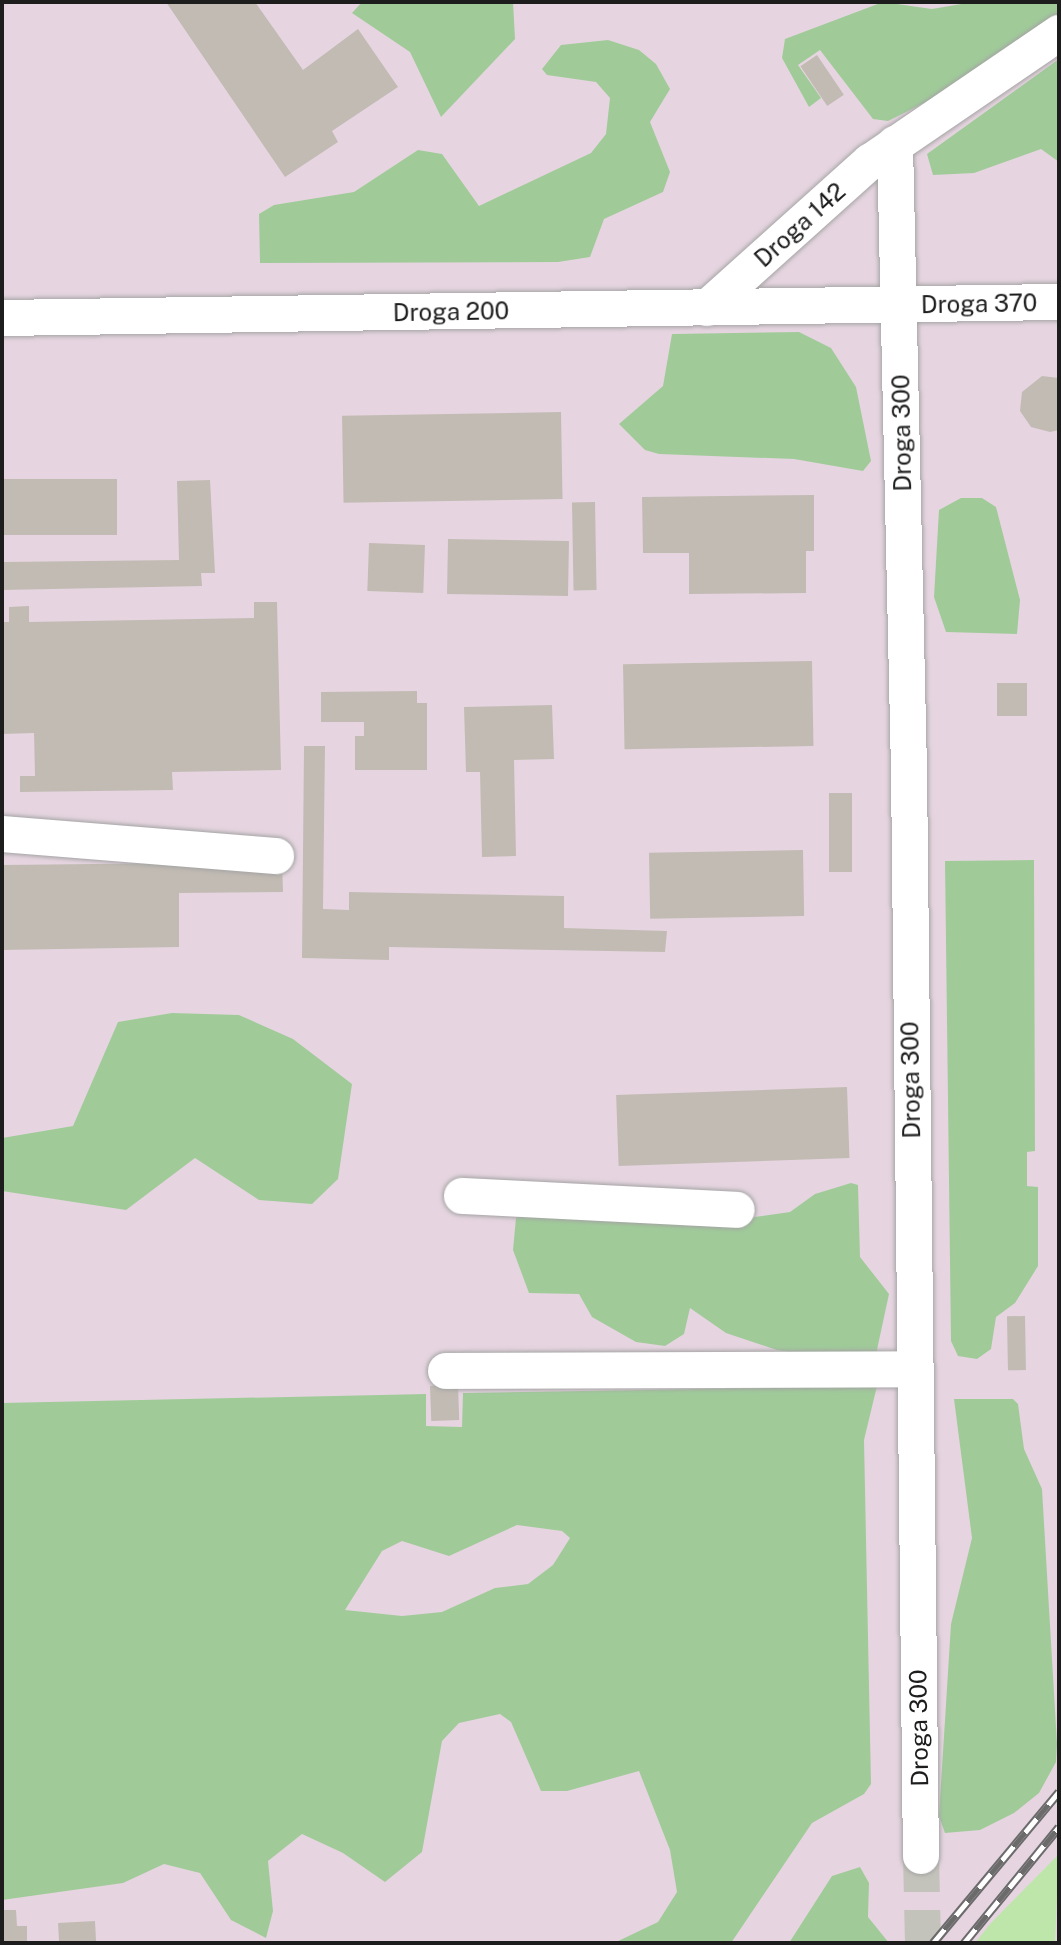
<!DOCTYPE html>
<style>
body{margin:0}
#map{position:relative;width:1061px;height:1945px;overflow:hidden;background:#eeece3;font-family:"Public Sans",sans-serif}
div>[style]{position:absolute}
.industrial>*{inset:0;background:#e6d5e0;transform-origin:0 0}
.grass>*{inset:0;background:#bee6aa}
.forest>*{inset:0;background:#a0cb99}
.building>*{inset:0;background:#c2bbb3;transform-origin:0 0}
.minor-tunnel>*{height:36px;margin-top:-18px;transform-origin:0;background:repeating-linear-gradient(90deg,#c4c3bb 0 36px,transparent 0 54px)}
.roads{filter:drop-shadow(0 0 2px #a4a4a4) drop-shadow(0 0 2px #a4a4a4)}
.minor>*{height:36px;margin:-18px;padding:0 18px;transform-origin:18px;border-radius:18px;background:#fff}
.rail>*{height:9px;margin-top:-4.5px;transform-origin:0;background:repeating-linear-gradient(90deg,#fff 0 18px,#6b6b6b 0 36px);box-sizing:border-box;border-block:2px solid #6b6b6b}
span{translate:-50% -50%;white-space:nowrap;text-align:center;line-height:1.15;-webkit-text-stroke:7px #fff;paint-order:stroke}
.street-label{font-size:24px;color:#1d1d1d}
.frame{position:absolute;inset:0;border:4px solid #1d1d1d;pointer-events:none}
</style>
<div id="map">
<div class="industrial">
<i style="left:2px;top:2px;width:1057px;height:1941px"></i>
</div>
<div class="grass">
<i style="clip-path:polygon(1059px 1854px,1055px 1943px,975px 1943px,990px 1924px)"></i>
</div>
<div class="forest">
<i style="clip-path:polygon(362px 2px,513px 2px,515px 39px,441px 117px,410px 52px,352px 13px)"></i>
<i style="clip-path:polygon(883px 2px,932px 9px,973px 2px,1059px 2px,1059px 16px,964px 83px,888px 121px,873px 119px,820px 50px,798px 65px,821px 98px,809px 107px,782px 58px,785px 39px)"></i>
<i style="clip-path:polygon(608px 40px,639px 50px,656px 64px,670px 89px,650px 122px,670px 172px,663px 192px,604px 219px,590px 257px,558px 262px,260px 263px,259px 214px,274px 205px,354px 192px,418px 150px,442px 154px,479px 206px,591px 153px,606px 134px,610px 98px,596px 82px,547px 75px,542px 69px,561px 45px)"></i>
<i style="clip-path:polygon(1059px 59px,1059px 162px,1041px 149px,974px 173px,933px 175px,927px 154px)"></i>
<i style="clip-path:polygon(799px 332px,831px 348px,856px 387px,871px 461px,863px 471px,794px 459px,659px 454px,645px 450px,619px 424px,663px 386px,672px 334px)"></i>
<i style="clip-path:polygon(961px 498px,982px 498px,996px 507px,1020px 600px,1017px 634px,946px 632px,934px 597px,939px 510px)"></i>
<i style="clip-path:polygon(1034px 860px,1035px 1151px,1027px 1152px,1027px 1186px,1038px 1187px,1038px 1266px,1015px 1303px,996px 1317px,991px 1349px,977px 1359px,958px 1356px,951px 1341px,945px 861px)"></i>
<i style="clip-path:polygon(172px 1013px,239px 1015px,293px 1039px,352px 1084px,338px 1179px,312px 1204px,259px 1200px,195px 1158px,126px 1210px,2px 1191px,2px 1138px,73px 1126px,118px 1022px)"></i>
<i style="clip-path:polygon(851px 1183px,858px 1185px,860px 1257px,889px 1294px,875px 1359px,836px 1360px,777px 1350px,726px 1333px,690px 1308px,684px 1334px,665px 1346px,636px 1342px,592px 1317px,579px 1294px,529px 1293px,513px 1250px,516px 1218px,526px 1213px,624px 1210px,690px 1226px,790px 1212px,815px 1194px)"></i>
<i style="clip-path:polygon(evenodd,877px 1386px,864px 1440px,871px 1784px,864px 1794px,812px 1823px,731px 1943px,614px 1943px,658px 1922px,677px 1892px,670px 1850px,639px 1771px,567px 1791px,541px 1791px,511px 1722px,500px 1714px,459px 1723px,442px 1741px,422px 1852px,385px 1882px,343px 1853px,302px 1834px,268px 1861px,273px 1911px,266px 1938px,231px 1920px,200px 1873px,164px 1864px,123px 1883px,2px 1900px,2px 1403px,426px 1394px,426px 1426px,462px 1427px,463px 1393px,877px 1386px,517px 1525px,562px 1531px,570px 1538px,553px 1565px,528px 1584px,495px 1588px,442px 1612px,402px 1616px,345px 1610px,382px 1551px,402px 1541px,449px 1556px,517px 1525px)"></i>
<i style="clip-path:polygon(954px 1399px,1013px 1399px,1018px 1404px,1024px 1449px,1042px 1489px,1057px 1744px,1056px 1762px,1039px 1793px,1014px 1813px,980px 1830px,945px 1833px,939px 1816px,951px 1624px,972px 1538px)"></i>
<i style="clip-path:polygon(860px 1867px,869px 1883px,868px 1917px,889px 1943px,789px 1943px,832px 1876px)"></i>
</div>
<div class="building">
<i style="clip-path:polygon(166px 2px,255px 2px,303px 70px,358px 29px,398px 87px,332px 131px,338px 142px,285px 177px)"></i>
<i style="left:817px;top:55px;width:48px;height:20px;rotate:56deg"></i>
<i style="clip-path:polygon(1042px 376px,1059px 378px,1059px 430px,1050px 432px,1031px 427px,1020px 411px,1022px 392px)"></i>
<i style="left:561px;top:412px;width:87px;height:219px;rotate:89deg"></i>
<i style="left:117px;top:479px;width:56px;height:115px;rotate:90deg"></i>
<i style="clip-path:polygon(210px 480px,215px 573px,201px 573px,202px 586px,2px 590px,2px 562px,179px 560px,177px 481px)"></i>
<i style="clip-path:polygon(814px 495px,814px 551px,806px 551px,806px 593px,689px 594px,689px 553px,643px 553px,642px 497px)"></i>
<i style="left:595px;top:502px;width:88px;height:23px;rotate:89deg"></i>
<i style="left:448px;top:539px;width:121px;height:55px;rotate:1deg"></i>
<i style="left:369px;top:543px;width:56px;height:48px;rotate:2deg"></i>
<i style="clip-path:polygon(254px 602px,277px 602px,281px 770px,172px 772px,173px 790px,20px 792px,20px 776px,35px 776px,34px 733px,2px 734px,2px 622px,9px 622px,9px 607px,29px 606px,29px 622px,254px 618px)"></i>
<i style="left:812px;top:661px;width:85px;height:189px;rotate:89deg"></i>
<i style="left:1027px;top:683px;width:33px;height:30px;rotate:90deg"></i>
<i style="clip-path:polygon(417px 691px,417px 703px,427px 703px,427px 770px,355px 770px,355px 736px,364px 736px,364px 722px,321px 722px,321px 692px)"></i>
<i style="clip-path:polygon(552px 705px,554px 759px,514px 760px,516px 856px,482px 857px,480px 772px,466px 772px,464px 707px)"></i>
<i style="clip-path:polygon(304px 746px,325px 746px,323px 909px,349px 910px,349px 892px,564px 896px,564px 928px,667px 931px,665px 952px,389px 947px,389px 960px,302px 958px)"></i>
<i style="left:829px;top:793px;width:23px;height:79px"></i>
<i style="left:803px;top:850px;width:66px;height:154px;rotate:89deg"></i>
<i style="clip-path:polygon(282px 862px,283px 892px,179px 893px,179px 947px,2px 950px,2px 865px)"></i>
<i style="left:847px;top:1087px;width:71px;height:231px;rotate:88deg"></i>
<i style="left:1025px;top:1316px;width:54px;height:18px;rotate:89deg"></i>
<i style="left:458px;top:1385px;width:35px;height:28px;rotate:88deg"></i>
<i style="clip-path:polygon(2px 1910px,16px 1910px,17px 1926px,27px 1926px,27px 1943px,2px 1943px)"></i>
<i style="left:95px;top:1921px;width:22px;height:37px;rotate:87deg"></i>
</div>
<div class="minor-tunnel">
<i style="left:921px;top:1856px;width:87px;rotate:88.7deg"></i>
</div>
<div class="roads">
<div class="minor">
<i style="left:895px;top:144px;width:626px;rotate:88.72deg"></i>
<i style="left:909px;top:770px;width:1086px;rotate:89.37deg"></i>
<i style="left:707px;top:308px;width:219px;rotate:-41.9deg"></i>
<i style="left:870px;top:162px;width:229px;rotate:-34.3deg"></i>
<i style="left:2px;top:318px;width:1057px;rotate:-0.87deg"></i>
<i style="left:2px;top:834px;width:275px;rotate:4.6deg"></i>
<i style="left:462px;top:1196px;width:275px;rotate:2.9deg"></i>
<i style="left:446px;top:1371px;width:469px;rotate:-0.2deg"></i>
</div>
</div>
<div class="rail">
<i style="left:933px;top:1943px;width:197px;rotate:-50.2deg"></i>
<i style="left:964px;top:1943px;width:150px;rotate:-50.7deg"></i>
</div>
<div class="street-label">
<span style="left:800px;top:225px;rotate:-42deg">Droga 142</span>
<span style="left:979px;top:304px;rotate:-1deg">Droga 370</span>
<span style="left:451px;top:312px;rotate:-1deg">Droga 200</span>
<span style="left:902px;top:433px;rotate:-91deg">Droga 300</span>
<span style="left:911px;top:1080px;rotate:-91deg">Droga 300</span>
<span style="left:919px;top:1728px;rotate:-91deg">Droga 300</span>
</div>
<div class="frame"></div>
</div>
